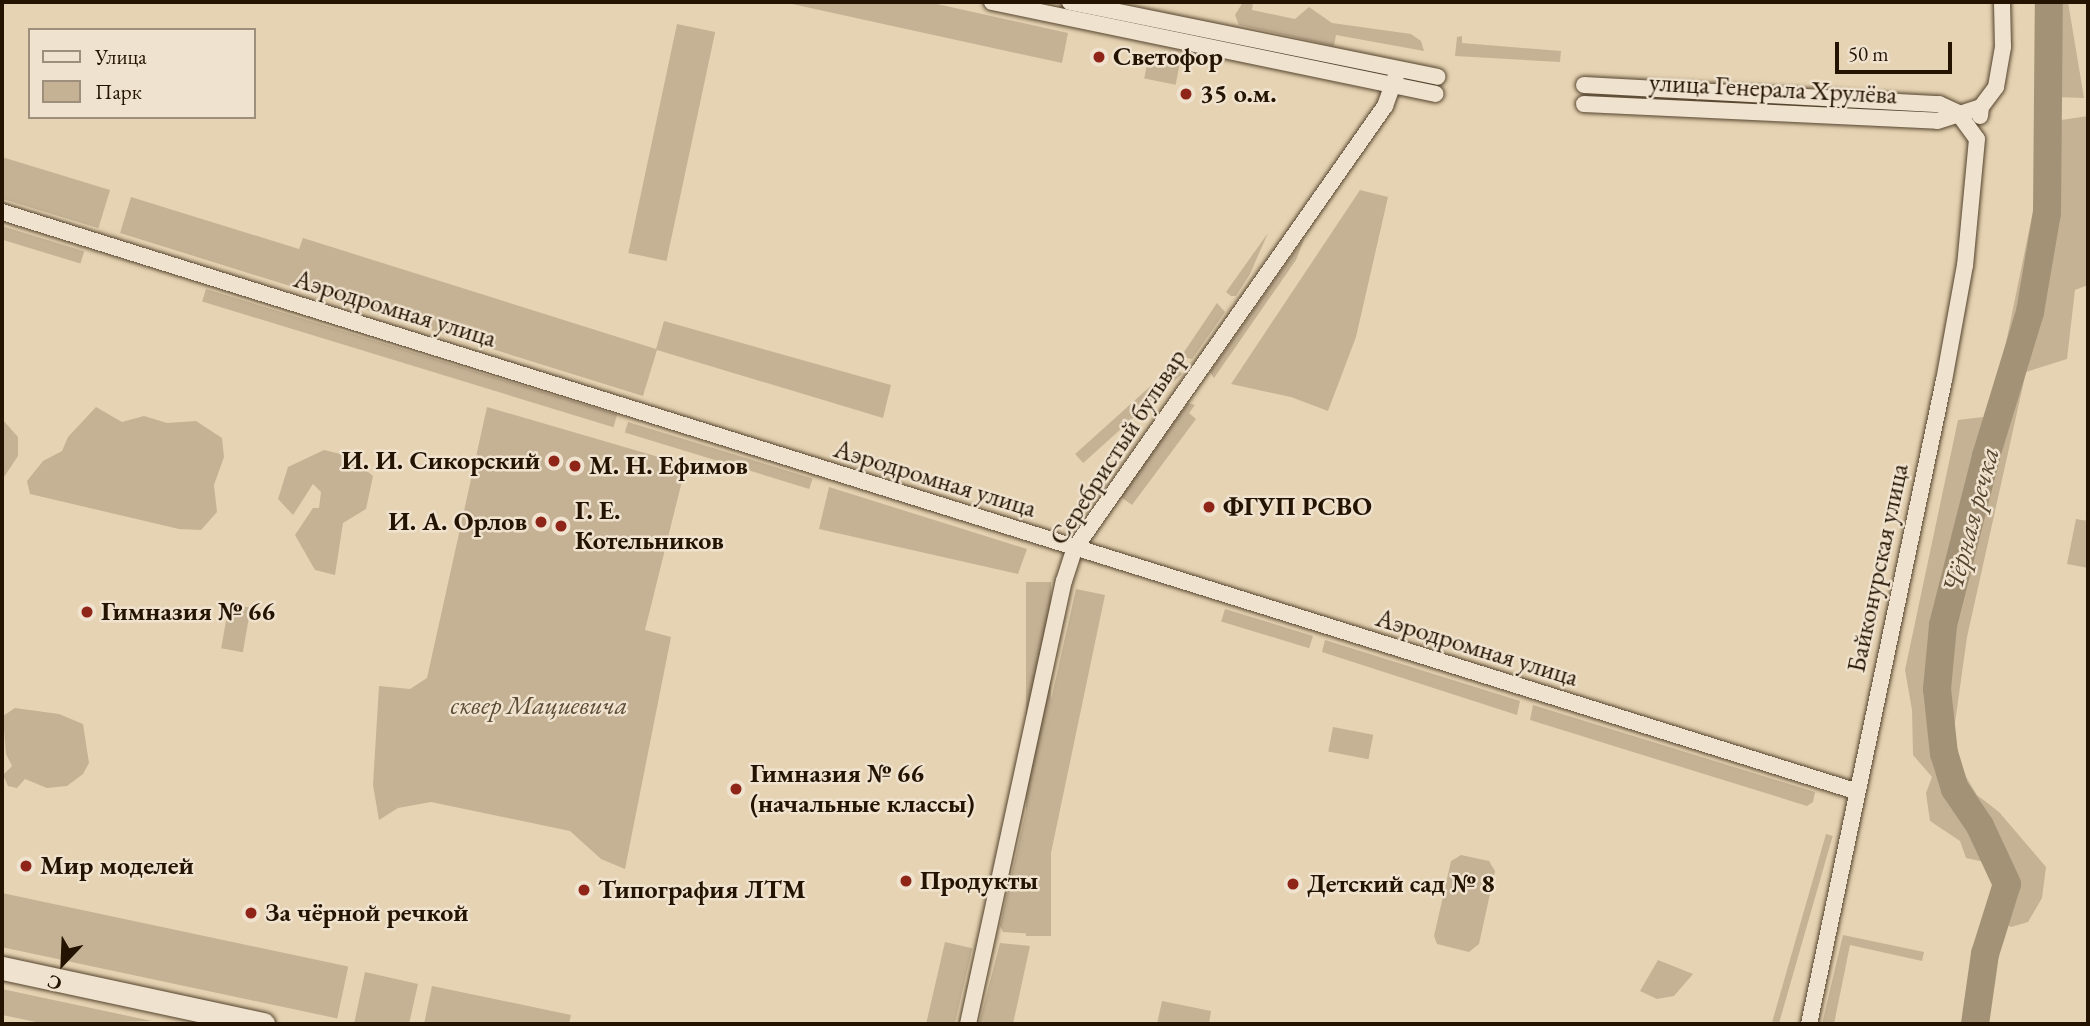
<!DOCTYPE html>
<meta charset="utf-8">
<style>
body{margin:0}
#map{position:relative;width:2090px;height:1026px;overflow:hidden;background:#e6d3b3;font-family:"EB Garamond",serif}
div>[style]{position:absolute}
.green>*{inset:0;background:#c5b295;transform-origin:0 0}
.river>*{height:28px;margin:-14px;padding:0 14px;transform-origin:14px;border-radius:14px;background:#a49276}
.roads{filter:drop-shadow(0 0 2px #54432d) drop-shadow(0 0 2px #54432d)}
.street>*{height:16px;margin:-8px;padding:0 8px;transform-origin:8px;border-radius:8px;background:#efe2ce}
.secondary>*{height:23px;margin:-11.5px;padding:0 11.5px;transform-origin:11.5px;border-radius:11.5px;background:#efe2ce}
.dots>*{width:19px;height:19px;translate:-50% -50%;box-sizing:border-box;border:4px solid #efe2ce;border-radius:50%}
span{translate:-50% -50%;white-space:nowrap;text-align:center;line-height:1.15;-webkit-text-stroke:5px #efe2ce;paint-order:stroke}
.poi-label{font-size:26px;color:#231300;font-weight:700}
.left{translate:0 -50%;text-align:left}
.right{translate:-100% -50%;text-align:right}
.street-label{font-size:26px;color:#231300}
.park-label{font-size:26px;color:#5c4b34;font-style:italic}
.water-label{font-size:28px;color:#57462f;font-style:italic}
.frame{position:absolute;inset:0;border:4px solid #231300;pointer-events:none}
.legend{position:absolute;left:28px;top:28px;width:228px;height:91px;box-sizing:border-box;background:#efe2ce;border:2px solid #9d8f7c;margin:0;padding:9px 12px;list-style:none;font-size:21px;color:#231300}
.legend li{display:flex;align-items:center;gap:14px;height:35px}
.legend b{width:35px;border:2px solid #9d8f7c}
.north{position:absolute;left:28px;top:928px;width:70px;height:70px;-webkit-text-stroke:5px #efe2ce;paint-order:stroke;rotate:203deg;font-size:19px;font-weight:700;line-height:28px;text-align:center;color:#231300}
.north::after{content:'';display:block;margin:auto;width:24px;height:32px;background:#231300;clip-path:polygon(50% 0,100% 100%,50% 72%,0 100%)}
.scale{position:absolute;left:1835px;top:42px;width:117px;height:32px;box-sizing:border-box;border:4px solid #231300;border-top:0;padding-left:9px;font-size:21px;line-height:24px;white-space:nowrap;color:#231300;-webkit-text-stroke:5px #efe2ce;paint-order:stroke}
</style>
<div id="map">
<div class="green">
<i style="clip-path:polygon(783px 2px,928px 2px,1068px 33px,1062px 63px)"></i>
<i style="clip-path:polygon(1243px 2px,1253px 2px,1252px 10px,1295px 19px,1309px 7px,1332px 23px,1411px 34px,1421px 41px,1424px 51px,1336px 35px,1334px 46px,1239px 25px,1235px 15px)"></i>
<i style="clip-path:polygon(2052px 2px,2068px 2px,2084px 98px,2055px 97px)"></i>
<i style="left:677px;top:24px;width:39px;height:234px;rotate:12deg"></i>
<i style="clip-path:polygon(1462px 36px,1462px 43px,1561px 51px,1560px 62px,1455px 56px,1457px 37px)"></i>
<i style="left:1149px;top:54px;width:32px;height:25px;rotate:11deg"></i>
<i style="clip-path:polygon(2088px 116px,2088px 285px,2075px 290px,2067px 359px,2026px 372px,1967px 637px,1953px 737px,1959px 765px,1977px 795px,1999px 812px,2046px 867px,2042px 898px,2028px 922px,2011px 927px,1996px 918px,1993px 908px,2001px 882px,1985px 862px,1966px 858px,1960px 841px,1930px 821px,1926px 793px,1932px 777px,1913px 755px,1912px 710px,1905px 670px,1958px 420px,1991px 416px,2033px 211px,2041px 123px)"></i>
<i style="left:2px;top:157px;width:113px;height:40px;rotate:17deg"></i>
<i style="clip-path:polygon(1360px 190px,1388px 197px,1356px 337px,1328px 411px,1291px 397px,1231px 384px)"></i>
<i style="clip-path:polygon(131px 197px,299px 249px,303px 238px,656px 349px,664px 321px,891px 385px,883px 418px,657px 350px,643px 396px,120px 233px)"></i>
<i style="left:2px;top:226px;width:86px;height:13px;rotate:17deg"></i>
<i style="clip-path:polygon(1268px 233px,1250px 274px,1236px 296px,1231px 296px,1226px 292px)"></i>
<i style="clip-path:polygon(1305px 237px,1296px 260px,1214px 378px,1210px 372px)"></i>
<i style="left:206px;top:289px;width:430px;height:13px;rotate:17deg"></i>
<i style="clip-path:polygon(1217px 303px,1225px 312px,1192px 359px,1187px 358px,1182px 355px)"></i>
<i style="left:1174px;top:365px;width:12px;height:133px;rotate:48deg"></i>
<i style="clip-path:polygon(1188px 403px,1195px 405px,1189px 413px,1196px 419px,1132px 505px,1121px 497px)"></i>
<i style="clip-path:polygon(96px 407px,122px 422px,144px 416px,167px 423px,196px 421px,222px 438px,224px 457px,214px 485px,217px 512px,201px 530px,179px 529px,30px 494px,27px 481px,43px 461px,62px 451px,68px 437px)"></i>
<i style="clip-path:polygon(487px 407px,686px 465px,645px 630px,671px 637px,625px 869px,601px 859px,570px 831px,431px 802px,398px 808px,379px 820px,373px 785px,379px 686px,410px 689px,427px 678px)"></i>
<i style="clip-path:polygon(2px 419px,18px 437px,18px 456px,4px 477px)"></i>
<i style="left:628px;top:422px;width:193px;height:11px;rotate:17deg"></i>
<i style="clip-path:polygon(324px 450px,349px 456px,373px 476px,366px 509px,343px 523px,335px 575px,315px 570px,295px 535px,313px 508px,319px 508px,321px 492px,313px 484px,293px 515px,278px 499px,288px 467px)"></i>
<i style="clip-path:polygon(829px 487px,1027px 549px,1018px 574px,819px 529px)"></i>
<i style="clip-path:polygon(2076px 519px,2088px 521px,2088px 568px,2067px 564px)"></i>
<i style="left:1026px;top:582px;width:25px;height:354px"></i>
<i style="clip-path:polygon(1076px 589px,1105px 595px,1034px 934px,1003px 932px,1000px 926px)"></i>
<i style="left:229px;top:604px;width:22px;height:45px;rotate:10deg"></i>
<i style="left:1225px;top:609px;width:92px;height:13px;rotate:17deg"></i>
<i style="clip-path:polygon(1325px 640px,1520px 701px,1517px 715px,1322px 652px)"></i>
<i style="clip-path:polygon(1533px 705px,1815px 792px,1813px 802px,1807px 806px,1530px 720px)"></i>
<i style="clip-path:polygon(15px 708px,59px 714px,83px 724px,89px 763px,83px 774px,67px 786px,47px 788px,25px 779px,17px 788px,8px 786px,3px 775px,12px 766px,6px 754px,3px 716px)"></i>
<i style="left:1333px;top:727px;width:41px;height:25px;rotate:11deg"></i>
<i style="left:1826px;top:834px;width:7px;height:195px;rotate:16deg"></i>
<i style="clip-path:polygon(1461px 855px,1489px 861px,1495px 871px,1479px 944px,1469px 952px,1437px 944px,1434px 936px,1451px 861px)"></i>
<i style="left:2px;top:893px;width:354px;height:53px;rotate:12deg"></i>
<i style="clip-path:polygon(1843px 935px,1924px 952px,1922px 961px,1850px 945px,1834px 1024px,1822px 1024px)"></i>
<i style="left:945px;top:942px;width:28px;height:84px;rotate:13deg"></i>
<i style="clip-path:polygon(1000px 943px,1030px 946px,1013px 1024px,979px 1024px)"></i>
<i style="clip-path:polygon(1658px 960px,1693px 974px,1674px 996px,1657px 999px,1640px 991px)"></i>
<i style="clip-path:polygon(365px 972px,418px 984px,409px 1024px,354px 1024px)"></i>
<i style="clip-path:polygon(432px 986px,571px 1015px,569px 1024px,424px 1024px)"></i>
<i style="clip-path:polygon(2px 989px,152px 1021px,46px 1024px,2px 1015px)"></i>
<i style="clip-path:polygon(1162px 1001px,1211px 1011px,1209px 1024px,1157px 1024px)"></i>
</div>
<div class="river">
<i style="left:1975px;top:1024px;width:71px;rotate:-81.9deg"></i>
<i style="left:1985px;top:954px;width:73px;rotate:-72.6deg"></i>
<i style="left:2007px;top:884px;width:64px;rotate:-115deg"></i>
<i style="left:1980px;top:826px;width:45px;rotate:-124deg"></i>
<i style="left:1955px;top:789px;width:37px;rotate:-107deg"></i>
<i style="left:1944px;top:754px;width:65px;rotate:-96.1deg"></i>
<i style="left:1937px;top:689px;width:64px;rotate:-84.6deg"></i>
<i style="left:1943px;top:625px;width:174px;rotate:-75.7deg"></i>
<i style="left:1986px;top:456px;width:151px;rotate:-73deg"></i>
<i style="left:2030px;top:312px;width:100px;rotate:-80.3deg"></i>
<i style="left:2047px;top:213px;width:211px;rotate:-89.5deg"></i>
</div>
<div class="roads">
<div class="street">
<i style="left:992px;top:2px;width:453px;rotate:11.7deg"></i>
<i style="left:1070px;top:2px;width:375px;rotate:11.5deg"></i>
<i style="left:1584px;top:85px;width:356px;rotate:3.1deg"></i>
<i style="left:1939px;top:104px;width:21px;rotate:25deg"></i>
<i style="left:1958px;top:113px;width:32px;rotate:54deg"></i>
<i style="left:1977px;top:139px;width:127px;rotate:95.4deg"></i>
<i style="left:1965px;top:265px;width:117px;rotate:100.3deg"></i>
<i style="left:1944px;top:380px;width:658px;rotate:101.84deg"></i>
<i style="left:1584px;top:104px;width:354px;rotate:2.7deg"></i>
<i style="left:1938px;top:121px;width:45px;rotate:-18deg"></i>
<i style="left:1980px;top:116px;width:9px;rotate:-84deg"></i>
<i style="left:1981px;top:107px;width:25px;rotate:-53deg"></i>
<i style="left:1996px;top:87px;width:41px;rotate:-80.1deg"></i>
<i style="left:2003px;top:47px;width:45px;rotate:-91.3deg"></i>
<i style="left:2px;top:212px;width:1941px;rotate:17.35deg"></i>
<i style="left:968px;top:1024px;width:453px;rotate:-77.8deg"></i>
<i style="left:1064px;top:581px;width:35px;rotate:-72deg"></i>
<i style="left:1075px;top:548px;width:540px;rotate:-54.96deg"></i>
<i style="left:1385px;top:106px;width:37px;rotate:-70deg"></i>
</div>
<div class="secondary">
<i style="left:2px;top:968px;width:267px;rotate:12.1deg"></i>
</div>
</div>
<div class="dots">
<i style="left:1099px;top:57px;background:#8f2418"></i>
<i style="left:1186px;top:94px;background:#8f2418"></i>
<i style="left:554px;top:461px;background:#8f2418"></i>
<i style="left:575px;top:466px;background:#8f2418"></i>
<i style="left:1209px;top:507px;background:#8f2418"></i>
<i style="left:541px;top:522px;background:#8f2418"></i>
<i style="left:561px;top:526px;background:#8f2418"></i>
<i style="left:87px;top:612px;background:#8f2418"></i>
<i style="left:736px;top:789px;background:#8f2418"></i>
<i style="left:26px;top:866px;background:#8f2418"></i>
<i style="left:906px;top:881px;background:#8f2418"></i>
<i style="left:1293px;top:884px;background:#8f2418"></i>
<i style="left:584px;top:890px;background:#8f2418"></i>
<i style="left:251px;top:913px;background:#8f2418"></i>
</div>
<div class="poi-label">
<span class="left" style="left:1113px;top:57px">Светофор</span>
<span class="left" style="left:1200px;top:94px">35 о.м.</span>
<span class="right" style="left:540px;top:461px">И. И. Сикорский</span>
<span class="left" style="left:589px;top:466px">М. Н. Ефимов</span>
<span class="left" style="left:1223px;top:507px">ФГУП РСВО</span>
<span class="left" style="left:575px;top:526px">Г. Е.<br>Котельников</span>
<span class="right" style="left:527px;top:522px">И. А. Орлов</span>
<span class="left" style="left:101px;top:612px">Гимназия № 66</span>
<span class="left" style="left:750px;top:789px">Гимназия № 66<br>(начальные классы)</span>
<span class="left" style="left:40px;top:866px">Мир моделей</span>
<span class="left" style="left:920px;top:881px">Продукты</span>
<span class="left" style="left:1307px;top:884px">Детский сад № 8</span>
<span class="left" style="left:598px;top:890px">Типография ЛТМ</span>
<span class="left" style="left:265px;top:913px">За чёрной речкой</span>
</div>
<div class="street-label">
<span style="left:1773px;top:89px;rotate:3deg">улица Генерала Хрулёва</span>
<span style="left:395px;top:309px;rotate:17deg">Аэродромная улица</span>
<span style="left:1118px;top:447px;rotate:-57deg">Серебристый бульвар</span>
<span style="left:935px;top:479px;rotate:17deg">Аэродромная улица</span>
<span style="left:1878px;top:568px;rotate:-78deg">Байконурская улица</span>
<span style="left:1477px;top:648px;rotate:17deg">Аэродромная улица</span>
</div>
<div class="park-label">
<span style="left:539px;top:706px">сквер Мациевича</span>
</div>
<div class="water-label">
<span style="left:1970px;top:520px;rotate:-75deg">Чёрная речка</span>
</div>
<div class="frame"></div>
<ul class="legend">
<li><b style="height:9px;background:#efe2ce"></b>Улица</li>
<li><b style="height:19px;background:#c5b295"></b>Парк</li>
</ul>
<div class="north">С</div>
<div class="scale">50 m</div>
</div>
